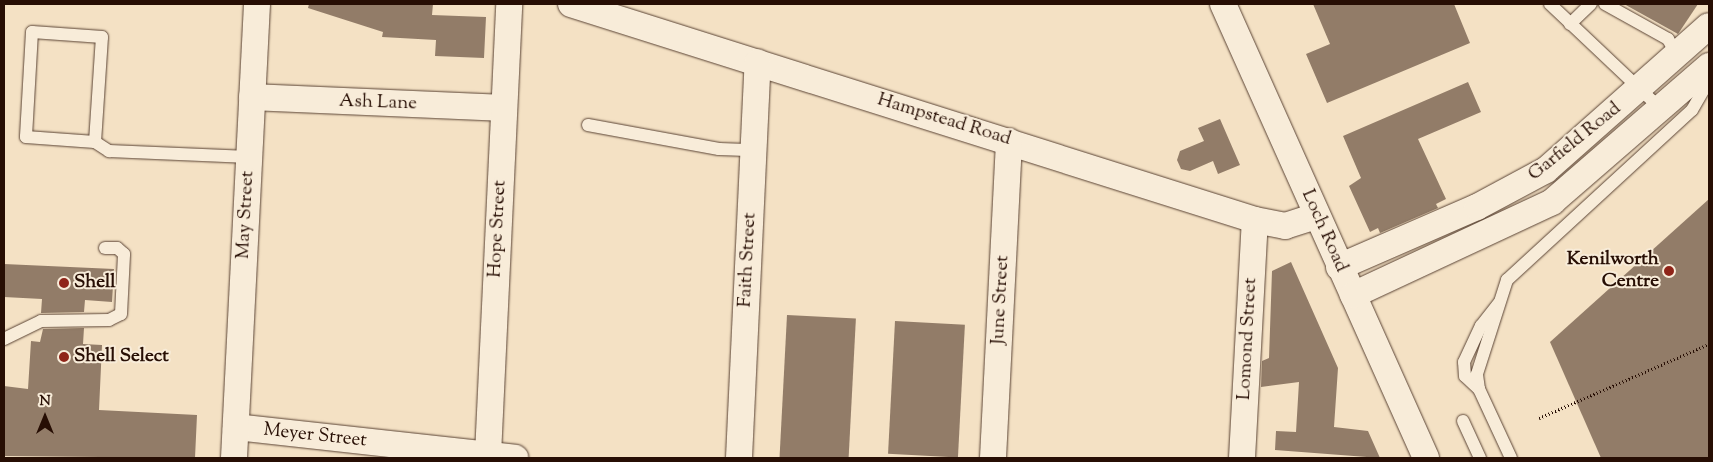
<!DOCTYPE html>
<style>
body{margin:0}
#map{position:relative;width:1713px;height:462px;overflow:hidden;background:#f4e1c4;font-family:"Sorts Mill Goudy",serif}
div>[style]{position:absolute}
.building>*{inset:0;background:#927c68;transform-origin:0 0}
.path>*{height:3px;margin-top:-1.5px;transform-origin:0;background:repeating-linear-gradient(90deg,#270e04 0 1px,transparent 0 3.5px)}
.roads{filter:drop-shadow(0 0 1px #5a4334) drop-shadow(0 0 1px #5a4334)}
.service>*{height:12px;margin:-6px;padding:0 6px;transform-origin:6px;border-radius:6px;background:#f8ecd9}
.minor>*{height:26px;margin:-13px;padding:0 13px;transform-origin:13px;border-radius:13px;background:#f8ecd9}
.dots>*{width:14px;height:14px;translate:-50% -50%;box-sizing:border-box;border:2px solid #f8ecd9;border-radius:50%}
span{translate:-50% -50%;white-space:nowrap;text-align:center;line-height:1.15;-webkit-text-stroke:4px #f8ecd9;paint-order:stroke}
.street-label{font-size:19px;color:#270e04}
.poi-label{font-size:19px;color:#270e04;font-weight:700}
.right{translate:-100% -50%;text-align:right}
.left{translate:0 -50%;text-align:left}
.frame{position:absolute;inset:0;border:5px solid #270e04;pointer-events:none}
.north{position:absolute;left:20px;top:392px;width:50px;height:50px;-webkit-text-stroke:4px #f8ecd9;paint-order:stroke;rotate:0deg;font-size:14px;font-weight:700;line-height:20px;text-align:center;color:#270e04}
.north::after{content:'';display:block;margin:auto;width:18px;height:22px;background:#270e04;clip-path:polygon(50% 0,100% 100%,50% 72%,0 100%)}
</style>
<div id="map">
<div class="building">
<i style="clip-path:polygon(309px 4px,433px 4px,432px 15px,486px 17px,484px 58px,435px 56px,436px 40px,382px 37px,383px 32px,308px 8px)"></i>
<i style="clip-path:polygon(1313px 4px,1454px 4px,1470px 43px,1327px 103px,1306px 54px,1330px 44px)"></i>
<i style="clip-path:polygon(1624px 4px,1698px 4px,1678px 34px)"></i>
<i style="clip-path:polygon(1468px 82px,1481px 112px,1418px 139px,1446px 199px,1436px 204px,1438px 208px,1380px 233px,1378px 228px,1370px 232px,1349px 186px,1361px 178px,1343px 136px)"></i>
<i style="clip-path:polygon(1220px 119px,1240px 165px,1218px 174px,1213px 161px,1190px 171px,1181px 169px,1177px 160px,1180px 151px,1204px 141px,1198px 128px)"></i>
<i style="clip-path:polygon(1709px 199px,1709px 458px,1601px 458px,1550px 342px)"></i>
<i style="clip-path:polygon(1291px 262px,1338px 368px,1334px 427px,1368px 431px,1380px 458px,1275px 450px,1276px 431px,1296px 432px,1299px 382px,1261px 387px,1262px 361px,1269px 358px,1272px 271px)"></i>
<i style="clip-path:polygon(4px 264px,114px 269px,112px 302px,85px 300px,84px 312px,41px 313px,42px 299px,4px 297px)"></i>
<i style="left:787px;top:315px;width:69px;height:143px;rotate:3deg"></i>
<i style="left:895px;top:321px;width:70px;height:133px;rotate:3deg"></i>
<i style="clip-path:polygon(84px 328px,83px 344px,102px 345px,99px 410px,197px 415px,195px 458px,4px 456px,4px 386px,28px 389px,31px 341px,40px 342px,43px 329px)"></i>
</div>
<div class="path">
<i style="left:1539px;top:418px;width:185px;rotate:-23.5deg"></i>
</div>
<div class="roads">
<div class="service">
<i style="left:1550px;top:4px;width:151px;rotate:43.4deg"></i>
<i style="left:1605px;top:4px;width:72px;rotate:29.1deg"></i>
<i style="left:1668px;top:39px;width:18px;rotate:61deg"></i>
<i style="left:1570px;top:24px;width:29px;rotate:-44deg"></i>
<i style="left:588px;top:125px;width:133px;rotate:10.4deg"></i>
<i style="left:719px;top:149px;width:35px;rotate:2deg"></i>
<i style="left:95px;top:142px;width:105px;rotate:-86.2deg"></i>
<i style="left:102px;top:37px;width:70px;rotate:-175.9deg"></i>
<i style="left:32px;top:32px;width:105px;rotate:93.3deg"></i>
<i style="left:26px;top:137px;width:69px;rotate:4.1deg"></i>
<i style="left:95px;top:142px;width:17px;rotate:33deg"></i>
<i style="left:109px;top:151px;width:140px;rotate:2.5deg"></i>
<i style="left:4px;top:339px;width:41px;rotate:-25.9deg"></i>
<i style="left:41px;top:321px;width:68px;rotate:-0.8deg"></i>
<i style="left:109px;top:320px;width:13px;rotate:-27deg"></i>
<i style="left:121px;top:314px;width:60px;rotate:-87.1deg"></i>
<i style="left:124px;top:254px;width:9px;rotate:-139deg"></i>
<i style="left:117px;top:248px;width:12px;rotate:180deg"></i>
<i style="left:1479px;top:389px;width:19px;rotate:-137deg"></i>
<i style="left:1465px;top:376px;width:14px;rotate:-94deg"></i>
<i style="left:1464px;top:362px;width:40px;rotate:-65deg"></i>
<i style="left:1481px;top:326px;width:29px;rotate:-52deg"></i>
<i style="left:1463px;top:421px;width:41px;rotate:65.3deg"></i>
<i style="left:1511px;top:458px;width:76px;rotate:-114.9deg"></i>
<i style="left:1479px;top:389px;width:15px;rotate:-98deg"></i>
<i style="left:1477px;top:374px;width:99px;rotate:-72.3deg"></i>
<i style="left:1507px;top:280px;width:251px;rotate:-42.6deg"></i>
<i style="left:1692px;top:110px;width:34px;rotate:-60deg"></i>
</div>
<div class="minor">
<i style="left:571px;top:4px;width:717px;rotate:17.53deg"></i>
<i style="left:1255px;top:220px;width:31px;rotate:11deg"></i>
<i style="left:1285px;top:226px;width:33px;rotate:-18deg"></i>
<i style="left:1223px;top:4px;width:497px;rotate:65.9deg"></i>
<i style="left:252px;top:97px;width:252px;rotate:2.5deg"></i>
<i style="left:1339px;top:267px;width:150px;rotate:-23.5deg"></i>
<i style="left:1477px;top:207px;width:78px;rotate:-28.2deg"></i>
<i style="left:1546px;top:170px;width:217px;rotate:-41.5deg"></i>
<i style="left:1353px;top:295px;width:220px;rotate:-25deg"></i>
<i style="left:1552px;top:202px;width:208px;rotate:-40.9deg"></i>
<i style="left:236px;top:427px;width:281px;rotate:6.3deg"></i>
<i style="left:488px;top:455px;width:451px;rotate:-87.3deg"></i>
<i style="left:234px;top:458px;width:455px;rotate:-87.1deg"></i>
<i style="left:739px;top:458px;width:396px;rotate:-87.3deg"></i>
<i style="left:993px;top:458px;width:317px;rotate:-87.1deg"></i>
<i style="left:1242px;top:458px;width:238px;rotate:-86.9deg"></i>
</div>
</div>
<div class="dots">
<i style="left:1669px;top:271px;background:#8f2418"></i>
<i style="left:64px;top:283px;background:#8f2418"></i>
<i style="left:64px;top:357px;background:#8f2418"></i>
</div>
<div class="street-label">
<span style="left:378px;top:103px;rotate:2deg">Ash Lane</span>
<span style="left:944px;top:120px;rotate:17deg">Hampstead Road</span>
<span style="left:1575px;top:142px;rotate:-39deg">Garfield Road</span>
<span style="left:246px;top:215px;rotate:-87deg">May Street</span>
<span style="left:498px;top:229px;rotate:-87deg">Hope Street</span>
<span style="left:1324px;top:231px;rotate:66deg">Loch Road</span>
<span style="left:748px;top:260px;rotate:-87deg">Faith Street</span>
<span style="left:1001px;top:300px;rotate:-87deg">June Street</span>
<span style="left:1248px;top:339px;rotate:-87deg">Lomond Street</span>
<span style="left:315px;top:436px;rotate:6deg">Meyer Street</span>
</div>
<div class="poi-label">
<span class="right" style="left:1659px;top:271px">Kenilworth<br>Centre</span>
<span class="left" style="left:74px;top:283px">Shell</span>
<span class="left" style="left:74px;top:357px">Shell Select</span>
</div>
<div class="frame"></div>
<div class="north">N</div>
</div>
